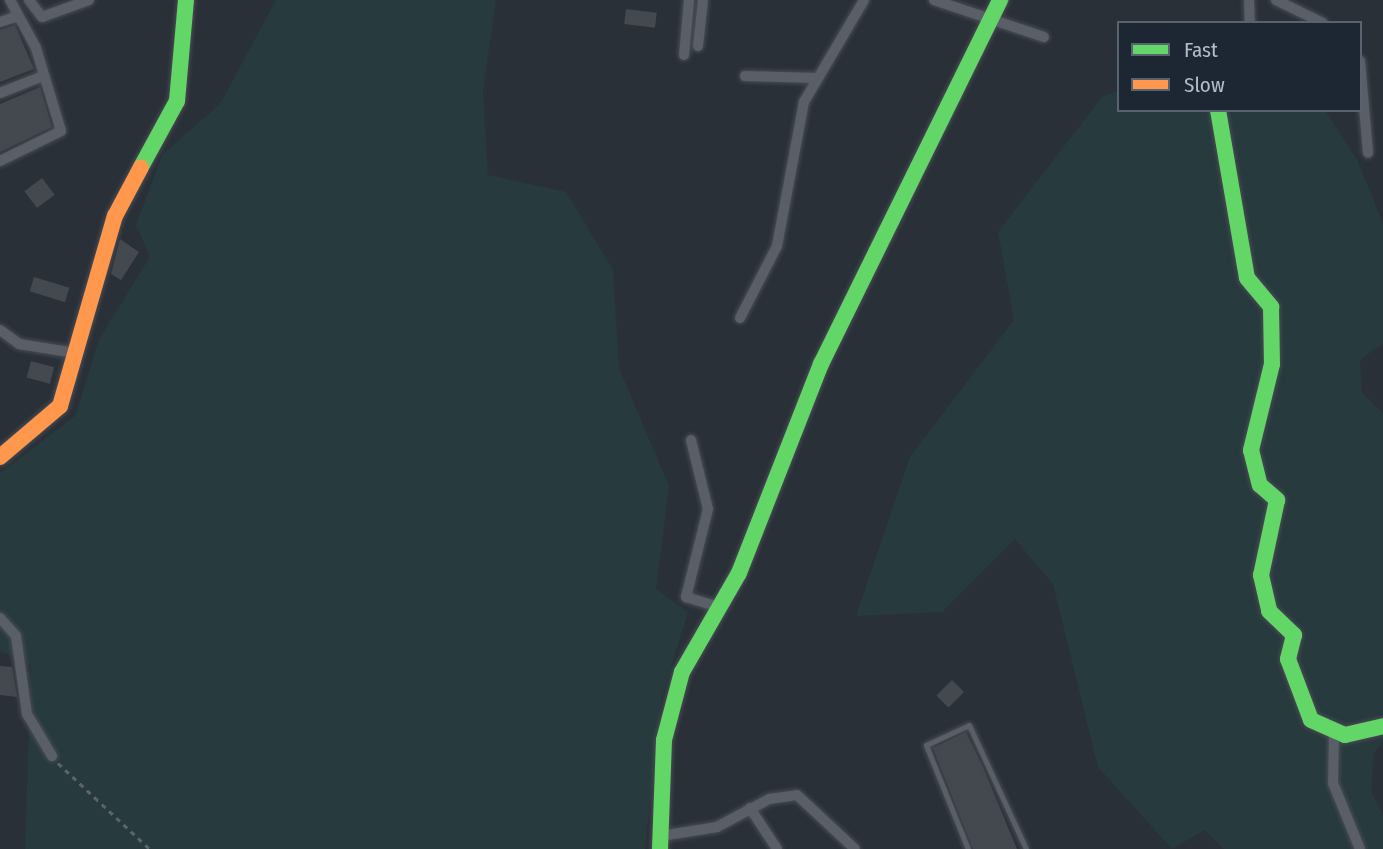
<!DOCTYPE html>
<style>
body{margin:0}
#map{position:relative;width:1383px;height:849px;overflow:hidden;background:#2a3038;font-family:"Fira Sans Condensed",sans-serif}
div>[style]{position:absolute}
.green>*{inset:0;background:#273a3e}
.building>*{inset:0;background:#444950;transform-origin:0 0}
.path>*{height:2.5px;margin-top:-1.25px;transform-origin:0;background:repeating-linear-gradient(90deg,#5d636a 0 5px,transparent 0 10px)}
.roads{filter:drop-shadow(0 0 2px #484c53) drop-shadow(0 0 2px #484c53)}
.lane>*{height:5px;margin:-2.5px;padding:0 2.5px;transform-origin:2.5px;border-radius:2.5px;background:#5a5e66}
.street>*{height:10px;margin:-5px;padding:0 5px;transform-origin:5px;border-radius:5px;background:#5a5e66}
.fast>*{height:16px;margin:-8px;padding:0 8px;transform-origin:8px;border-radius:8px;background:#63d668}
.slow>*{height:16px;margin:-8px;padding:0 8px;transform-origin:8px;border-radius:8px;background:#ff974d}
span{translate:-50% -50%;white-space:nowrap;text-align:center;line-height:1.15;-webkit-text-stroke:5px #1d2633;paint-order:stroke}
.legend{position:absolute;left:1117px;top:21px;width:245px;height:91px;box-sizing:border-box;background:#1d2633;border:2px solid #59626f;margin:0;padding:9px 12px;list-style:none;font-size:21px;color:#b4bcc9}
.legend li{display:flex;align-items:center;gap:14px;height:35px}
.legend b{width:35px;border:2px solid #59626f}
</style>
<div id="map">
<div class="green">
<i style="clip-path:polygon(276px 0,496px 0,483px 90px,488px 175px,566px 192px,613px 270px,619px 368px,669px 486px,656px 589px,688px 612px,662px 697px,645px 849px,25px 849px,31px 665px,0 651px,0 473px,76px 415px,99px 339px,150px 257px,136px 225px,162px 155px,220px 104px)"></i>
<i style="clip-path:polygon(1119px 90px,1119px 110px,1325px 110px,1357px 160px,1383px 223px,1383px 343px,1360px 360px,1362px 393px,1383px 413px,1383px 742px,1374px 753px,1371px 791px,1383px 815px,1383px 849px,1224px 849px,1204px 830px,1172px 849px,1098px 767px,1053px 584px,1015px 539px,942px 612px,856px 616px,910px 457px,1014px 320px,998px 232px,1102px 97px)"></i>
</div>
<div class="building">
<i style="left:626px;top:9px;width:31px;height:15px;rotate:7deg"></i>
<i style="clip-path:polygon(15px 25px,34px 69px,0 82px,0 30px)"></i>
<i style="clip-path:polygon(40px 87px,52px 127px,0 152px,0 104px)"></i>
<i style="left:42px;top:178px;width:21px;height:22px;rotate:53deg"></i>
<i style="clip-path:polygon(120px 239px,139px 252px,121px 280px,111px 274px)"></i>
<i style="left:34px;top:277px;width:37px;height:15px;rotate:17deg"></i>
<i style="left:31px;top:361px;width:24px;height:17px;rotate:15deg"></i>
<i style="clip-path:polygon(0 666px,12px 667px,17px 697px,0 695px)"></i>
<i style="left:952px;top:680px;width:17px;height:22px;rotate:45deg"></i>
<i style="clip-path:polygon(966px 732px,983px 767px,1017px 849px,973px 849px,933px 748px)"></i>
</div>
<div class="path">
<i style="left:58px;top:763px;width:126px;rotate:43.1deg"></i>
</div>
<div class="roads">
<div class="lane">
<i style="left:968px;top:849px;width:112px;rotate:-112deg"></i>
<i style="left:926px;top:745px;width:47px;rotate:-24.9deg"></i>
<i style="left:969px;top:725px;width:136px;rotate:65.3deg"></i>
</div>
<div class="street">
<i style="left:29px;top:0;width:21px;rotate:53deg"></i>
<i style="left:42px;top:17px;width:50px;rotate:-19.9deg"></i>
<i style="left:934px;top:0;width:116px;rotate:18.6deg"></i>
<i style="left:1249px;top:0;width:23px;rotate:88deg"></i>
<i style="left:1276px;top:0;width:52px;rotate:26.1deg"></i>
<i style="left:0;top:22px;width:19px;rotate:-18deg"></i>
<i style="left:698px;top:46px;width:46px;rotate:-83.8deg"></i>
<i style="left:684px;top:55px;width:55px;rotate:-84.8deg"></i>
<i style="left:1360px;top:61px;width:92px;rotate:85deg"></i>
<i style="left:745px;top:76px;width:72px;rotate:1.6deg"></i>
<i style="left:0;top:93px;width:46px;rotate:-21.6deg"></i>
<i style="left:0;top:161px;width:68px;rotate:-26.2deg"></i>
<i style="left:61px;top:131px;width:87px;rotate:-106.8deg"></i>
<i style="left:36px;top:48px;width:55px;rotate:-118.4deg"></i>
<i style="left:740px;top:318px;width:81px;rotate:-62.8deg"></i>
<i style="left:777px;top:246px;width:147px;rotate:-79.4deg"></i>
<i style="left:804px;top:102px;width:118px;rotate:-59.5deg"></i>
<i style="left:0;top:330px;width:24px;rotate:36deg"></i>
<i style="left:19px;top:344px;width:57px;rotate:9.1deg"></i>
<i style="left:691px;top:440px;width:71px;rotate:76.2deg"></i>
<i style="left:708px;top:509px;width:91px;rotate:104deg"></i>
<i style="left:686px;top:597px;width:34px;rotate:17deg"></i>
<i style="left:0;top:618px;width:24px;rotate:48deg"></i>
<i style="left:16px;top:636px;width:79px;rotate:82deg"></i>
<i style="left:27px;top:714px;width:49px;rotate:59.2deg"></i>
<i style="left:1334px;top:733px;width:50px;rotate:91.1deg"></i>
<i style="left:1333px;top:783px;width:71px;rotate:67.8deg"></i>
<i style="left:750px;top:808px;width:49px;rotate:56.6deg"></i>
<i style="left:661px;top:836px;width:57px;rotate:-9.1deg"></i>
<i style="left:717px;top:827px;width:59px;rotate:-28.3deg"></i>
<i style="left:769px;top:799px;width:28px;rotate:-8deg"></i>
<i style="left:797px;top:795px;width:79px;rotate:43deg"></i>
</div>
<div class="fast">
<i style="left:1218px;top:110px;width:170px;rotate:80.2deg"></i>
<i style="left:1247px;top:278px;width:38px;rotate:50deg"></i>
<i style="left:1271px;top:307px;width:57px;rotate:89deg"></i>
<i style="left:1272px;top:364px;width:89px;rotate:103.7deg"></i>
<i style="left:1251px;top:450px;width:36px;rotate:76deg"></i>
<i style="left:1260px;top:485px;width:23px;rotate:41deg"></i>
<i style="left:1277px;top:500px;width:77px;rotate:102deg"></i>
<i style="left:1261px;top:575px;width:37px;rotate:77deg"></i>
<i style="left:1269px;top:611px;width:35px;rotate:44deg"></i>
<i style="left:1294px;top:635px;width:25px;rotate:104deg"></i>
<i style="left:1288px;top:659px;width:65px;rotate:69.3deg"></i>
<i style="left:1311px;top:720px;width:37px;rotate:24deg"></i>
<i style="left:1345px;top:735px;width:39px;rotate:-13deg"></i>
<i style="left:141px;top:167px;width:75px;rotate:-61.4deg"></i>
<i style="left:177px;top:101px;width:101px;rotate:-84.9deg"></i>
<i style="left:660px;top:849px;width:109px;rotate:-87.9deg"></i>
<i style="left:664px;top:740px;width:70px;rotate:-75.2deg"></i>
<i style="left:682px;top:672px;width:114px;rotate:-60.1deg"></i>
<i style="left:739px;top:573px;width:225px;rotate:-68.6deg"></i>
<i style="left:821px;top:364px;width:406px;rotate:-63.8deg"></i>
</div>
<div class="slow">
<i style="left:0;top:457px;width:79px;rotate:-40.4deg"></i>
<i style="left:60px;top:406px;width:198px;rotate:-73.9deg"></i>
<i style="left:115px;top:216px;width:55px;rotate:-62deg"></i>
</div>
</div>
<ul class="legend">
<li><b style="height:9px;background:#63d668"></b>Fast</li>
<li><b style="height:9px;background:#ff974d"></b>Slow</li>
</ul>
</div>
